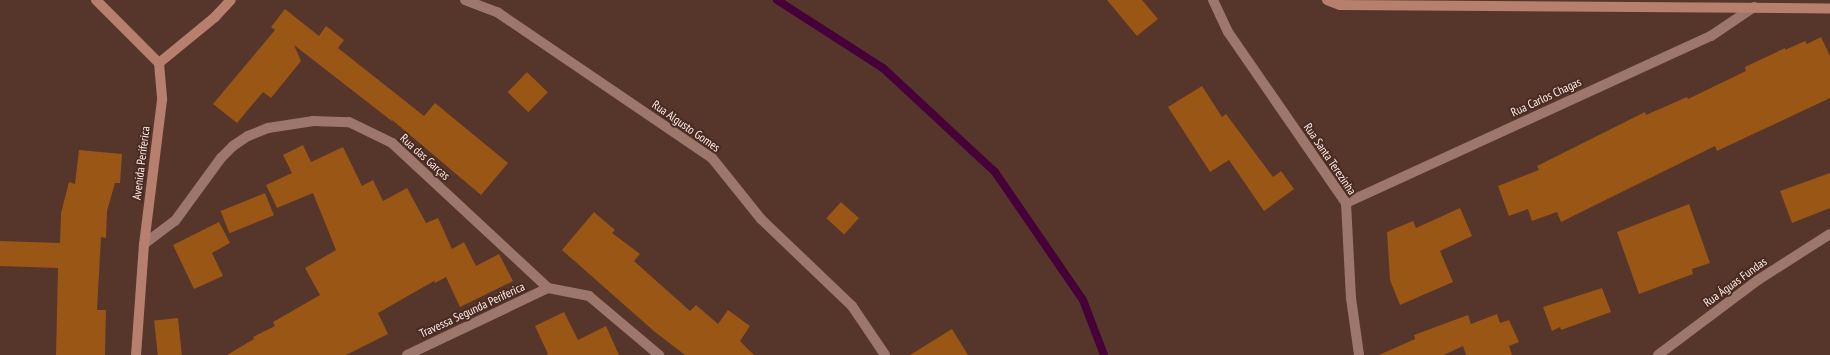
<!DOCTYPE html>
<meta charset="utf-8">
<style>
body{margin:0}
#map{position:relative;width:1830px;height:355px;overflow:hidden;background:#56352b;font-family:"PT Sans Narrow",sans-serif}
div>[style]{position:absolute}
.stream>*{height:8px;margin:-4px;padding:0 4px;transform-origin:4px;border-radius:4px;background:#450138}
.building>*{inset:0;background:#995615;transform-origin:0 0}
.street>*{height:10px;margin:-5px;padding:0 5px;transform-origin:5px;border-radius:5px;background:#9d776b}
.secondary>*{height:10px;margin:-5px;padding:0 5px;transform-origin:5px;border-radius:5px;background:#b77f6d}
span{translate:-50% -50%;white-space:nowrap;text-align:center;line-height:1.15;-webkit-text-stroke:4px #4a2b21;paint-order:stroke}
.street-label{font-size:12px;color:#feece7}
</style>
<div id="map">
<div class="stream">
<i style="left:777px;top:0;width:126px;rotate:32.7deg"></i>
<i style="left:883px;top:68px;width:153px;rotate:42.9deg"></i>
<i style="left:995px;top:172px;width:155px;rotate:55.5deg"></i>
<i style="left:1083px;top:300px;width:59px;rotate:69.1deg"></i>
</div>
<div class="building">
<i style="clip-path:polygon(1107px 0,1142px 0,1158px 19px,1137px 36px)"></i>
<i style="clip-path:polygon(285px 9px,319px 36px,326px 26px,344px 40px,338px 48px,424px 116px,435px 103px,508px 163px,481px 195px,391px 119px,393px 122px,294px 45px,301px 61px,271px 98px,263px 92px,237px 123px,213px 104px,275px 30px,271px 27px)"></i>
<i style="clip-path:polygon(1821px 37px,1830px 56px,1830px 98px,1717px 151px,1715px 146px,1561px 222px,1557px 212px,1532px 221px,1528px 209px,1509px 216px,1498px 186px,1539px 170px,1537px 166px,1645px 112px,1646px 115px,1687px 97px,1688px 99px,1746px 71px,1745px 67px,1785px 48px,1785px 50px,1805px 41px,1807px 44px)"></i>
<i style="left:527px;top:72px;width:29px;height:28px;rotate:44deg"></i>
<i style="clip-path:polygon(1202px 86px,1222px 117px,1226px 114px,1273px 177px,1281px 171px,1294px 189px,1264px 211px,1229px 160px,1210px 172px,1168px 107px)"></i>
<i style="clip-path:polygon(303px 145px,311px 162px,343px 147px,362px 186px,373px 180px,383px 201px,407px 188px,426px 223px,438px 218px,452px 249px,464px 242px,476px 266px,499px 254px,513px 281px,460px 307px,446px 277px,435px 283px,434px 281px,378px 313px,388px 334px,346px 355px,227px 355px,254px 339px,253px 337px,275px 326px,273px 322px,320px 295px,305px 268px,336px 250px,313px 193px,277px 208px,266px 185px,292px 173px,283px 155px)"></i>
<i style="clip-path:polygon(79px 150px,122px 154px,120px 183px,115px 183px,107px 211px,106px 238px,101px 237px,97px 310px,106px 310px,105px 355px,56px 355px,58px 268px,0 266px,0 241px,60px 243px,61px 213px,69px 182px,75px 184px)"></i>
<i style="clip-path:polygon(1830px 173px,1830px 208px,1792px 223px,1780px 191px)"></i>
<i style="left:265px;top:193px;width:24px;height:48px;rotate:68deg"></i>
<i style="left:841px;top:202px;width:24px;height:22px;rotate:42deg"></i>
<i style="clip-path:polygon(1689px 204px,1710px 263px,1692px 269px,1693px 274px,1639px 294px,1617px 232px)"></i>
<i style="clip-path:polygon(1460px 208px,1472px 236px,1440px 251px,1453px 282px,1400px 305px,1390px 280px,1387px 232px,1413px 221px,1416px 228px)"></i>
<i style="clip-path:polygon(594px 212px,615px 230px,612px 233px,640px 254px,634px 261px,690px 311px,696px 305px,718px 324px,728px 310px,750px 326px,740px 341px,754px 355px,685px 355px,655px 332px,562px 250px)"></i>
<i style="clip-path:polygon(219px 222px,230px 243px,212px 253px,223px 276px,194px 289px,173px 245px)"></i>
<i style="clip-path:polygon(1602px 288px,1611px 312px,1561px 330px,1560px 327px,1552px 331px,1543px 307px)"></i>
<i style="clip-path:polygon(564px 312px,578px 340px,606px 326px,619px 355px,546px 355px,548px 354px,535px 326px)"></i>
<i style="clip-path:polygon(1497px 314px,1500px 323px,1509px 320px,1519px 342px,1509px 346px,1512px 355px,1466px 355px,1463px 346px,1444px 355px,1379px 355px,1415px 339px,1414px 335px,1468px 315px,1471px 324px)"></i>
<i style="left:178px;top:318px;width:37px;height:24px;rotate:84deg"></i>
<i style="clip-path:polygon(952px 329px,968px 355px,910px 355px)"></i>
</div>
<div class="street">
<i style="left:465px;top:0;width:34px;rotate:21deg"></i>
<i style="left:497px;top:12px;width:260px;rotate:34.2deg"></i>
<i style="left:712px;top:158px;width:78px;rotate:51.2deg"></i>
<i style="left:761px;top:219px;width:126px;rotate:43.7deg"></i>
<i style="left:852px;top:306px;width:59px;rotate:56deg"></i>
<i style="left:1213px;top:0;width:35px;rotate:65deg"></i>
<i style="left:1228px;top:32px;width:208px;rotate:55.4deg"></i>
<i style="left:1346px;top:203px;width:95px;rotate:87deg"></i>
<i style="left:1351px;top:298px;width:58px;rotate:82deg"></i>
<i style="left:1346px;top:203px;width:401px;rotate:-24.6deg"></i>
<i style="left:1711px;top:36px;width:52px;rotate:-34deg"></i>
<i style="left:144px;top:244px;width:39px;rotate:-37deg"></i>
<i style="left:175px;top:221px;width:78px;rotate:-53.9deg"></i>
<i style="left:221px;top:158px;width:17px;rotate:-45deg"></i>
<i style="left:233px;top:146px;width:18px;rotate:-34deg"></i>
<i style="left:248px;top:136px;width:22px;rotate:-22deg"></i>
<i style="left:268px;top:128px;width:46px;rotate:-8.8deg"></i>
<i style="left:313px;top:121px;width:36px;rotate:2deg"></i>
<i style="left:349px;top:122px;width:48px;rotate:26deg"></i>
<i style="left:392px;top:143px;width:213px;rotate:42.9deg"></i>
<i style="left:548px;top:288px;width:42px;rotate:11deg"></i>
<i style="left:589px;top:296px;width:92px;rotate:40.1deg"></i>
<i style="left:407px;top:355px;width:156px;rotate:-25.4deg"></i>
<i style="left:1658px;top:355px;width:125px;rotate:-36.9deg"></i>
<i style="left:1758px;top:280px;width:85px;rotate:-32.6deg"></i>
</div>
<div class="secondary">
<i style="left:96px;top:0;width:89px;rotate:45deg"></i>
<i style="left:159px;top:63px;width:37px;rotate:85deg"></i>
<i style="left:162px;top:100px;width:145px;rotate:97.1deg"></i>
<i style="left:144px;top:244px;width:111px;rotate:94.1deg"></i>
<i style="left:1327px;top:0;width:14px;rotate:21deg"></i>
<i style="left:1340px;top:5px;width:490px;rotate:0.4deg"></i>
<i style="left:159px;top:63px;width:72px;rotate:-39.4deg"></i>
<i style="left:215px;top:17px;width:23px;rotate:-47deg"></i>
</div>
<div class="street-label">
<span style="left:1546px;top:97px;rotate:-25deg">Rua Carlos Chagas</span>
<span style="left:686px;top:126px;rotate:35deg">Rua Algusto Gomes</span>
<span style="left:425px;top:157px;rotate:42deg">Rua das Garças</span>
<span style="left:1330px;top:159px;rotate:56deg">Rua Santa Terezinha</span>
<span style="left:141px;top:163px;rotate:-83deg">Avenida Periferica</span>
<span style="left:1735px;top:282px;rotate:-36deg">Rua Águas Fundas</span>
<span style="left:472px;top:310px;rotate:-25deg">Travessa Segunda Periferica</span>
</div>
</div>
